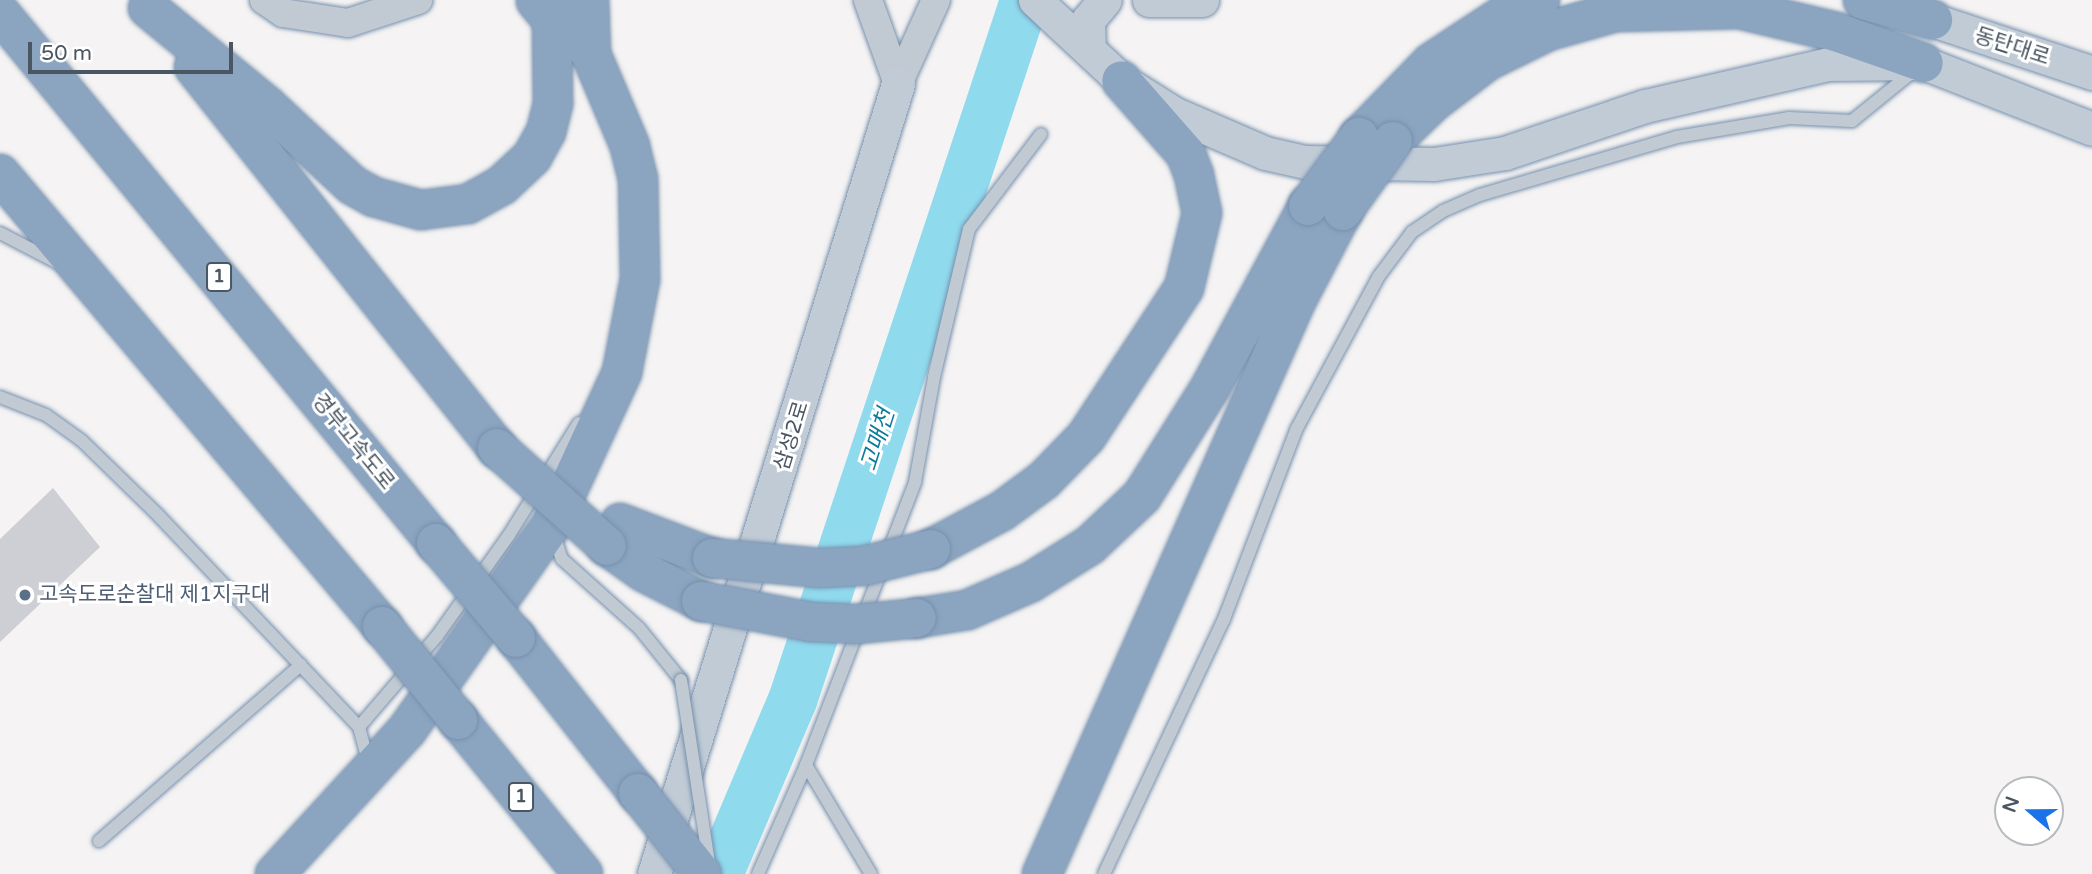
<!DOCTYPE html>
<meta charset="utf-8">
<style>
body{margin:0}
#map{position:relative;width:2092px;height:874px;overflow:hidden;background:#f5f3f3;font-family:"Varela Round","Noto Sans KR",sans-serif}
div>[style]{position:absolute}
.river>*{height:49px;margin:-24.5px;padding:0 24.5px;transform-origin:24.5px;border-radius:24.5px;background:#90daee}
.building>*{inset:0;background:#cdcfd5}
.roads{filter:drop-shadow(0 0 2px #7690ad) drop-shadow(0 0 2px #7690ad)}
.service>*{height:12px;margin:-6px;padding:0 6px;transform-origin:6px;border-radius:6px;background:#c1cad2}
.tertiary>*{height:28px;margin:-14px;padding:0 14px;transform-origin:14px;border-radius:14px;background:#c1cad2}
.secondary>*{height:33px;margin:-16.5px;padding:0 16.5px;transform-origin:16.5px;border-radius:16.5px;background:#c1cbd6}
.motorway>*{height:38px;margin:-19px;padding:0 19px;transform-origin:19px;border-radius:19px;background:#8ba5c1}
.bridges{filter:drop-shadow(0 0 2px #7690ad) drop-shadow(0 0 2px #7690ad)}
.service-bridge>*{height:12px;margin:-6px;padding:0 6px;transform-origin:6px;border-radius:6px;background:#c1cad2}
.motorway-bridge>*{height:38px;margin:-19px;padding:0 19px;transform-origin:19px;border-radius:19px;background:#8ba5c1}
.dots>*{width:19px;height:19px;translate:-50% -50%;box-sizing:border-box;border:4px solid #fff;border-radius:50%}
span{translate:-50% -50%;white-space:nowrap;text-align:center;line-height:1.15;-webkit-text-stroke:6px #fff;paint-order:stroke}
.shield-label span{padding:2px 5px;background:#fff;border:2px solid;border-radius:5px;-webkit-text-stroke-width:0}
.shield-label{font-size:19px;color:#4a5661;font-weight:700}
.street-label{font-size:21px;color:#4a5661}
.service-label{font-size:21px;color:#4e5e75}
.left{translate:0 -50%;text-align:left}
.water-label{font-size:23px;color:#0c7c9b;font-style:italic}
.north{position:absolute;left:1994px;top:776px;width:70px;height:70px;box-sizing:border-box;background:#fff;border:2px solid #b7bbc0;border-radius:50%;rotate:290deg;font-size:19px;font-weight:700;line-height:28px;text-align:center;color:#4a5661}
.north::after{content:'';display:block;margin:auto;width:24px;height:32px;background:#1a73e8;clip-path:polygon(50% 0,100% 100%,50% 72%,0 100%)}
.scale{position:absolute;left:28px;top:42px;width:205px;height:32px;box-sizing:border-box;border:4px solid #4a5661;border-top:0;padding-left:9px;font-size:21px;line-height:24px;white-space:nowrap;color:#4a5661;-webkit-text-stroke:5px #fff;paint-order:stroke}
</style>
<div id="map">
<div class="river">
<i style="left:718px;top:874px;width:189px;rotate:-67deg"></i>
<i style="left:792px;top:700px;width:737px;rotate:-71.66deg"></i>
</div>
<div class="building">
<i style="clip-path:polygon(53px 488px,100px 547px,0 642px,0 539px)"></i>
</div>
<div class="roads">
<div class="service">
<i style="left:0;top:233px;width:63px;rotate:27.4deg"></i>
<i style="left:0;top:397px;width:49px;rotate:21.4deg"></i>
<i style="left:46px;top:415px;width:44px;rotate:35.8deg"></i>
<i style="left:82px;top:441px;width:105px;rotate:44.2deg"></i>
<i style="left:157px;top:514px;width:294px;rotate:46.5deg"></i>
<i style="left:359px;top:727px;width:35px;rotate:75deg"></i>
<i style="left:554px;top:535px;width:25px;rotate:72deg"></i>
<i style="left:562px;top:559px;width:103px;rotate:41.9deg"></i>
<i style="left:639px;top:628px;width:67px;rotate:51.1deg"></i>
<i style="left:359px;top:727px;width:120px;rotate:-49.4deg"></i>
<i style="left:437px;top:636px;width:124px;rotate:-54.5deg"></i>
<i style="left:509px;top:535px;width:132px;rotate:-58deg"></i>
<i style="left:806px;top:765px;width:127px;rotate:59.2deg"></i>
<i style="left:99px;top:841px;width:268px;rotate:-41.1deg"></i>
<i style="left:758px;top:874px;width:119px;rotate:-66.2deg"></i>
<i style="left:806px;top:765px;width:303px;rotate:-68.9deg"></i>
<i style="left:915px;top:482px;width:107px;rotate:-79.7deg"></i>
<i style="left:934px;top:377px;width:152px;rotate:-76.7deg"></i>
<i style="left:969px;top:229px;width:119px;rotate:-52.8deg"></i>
<i style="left:1104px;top:874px;width:282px;rotate:-64.8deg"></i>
<i style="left:1224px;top:619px;width:202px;rotate:-69.1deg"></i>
<i style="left:1296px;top:430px;width:175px;rotate:-61.7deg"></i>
<i style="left:1379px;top:276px;width:55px;rotate:-53.1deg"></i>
<i style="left:1412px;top:232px;width:37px;rotate:-34deg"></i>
<i style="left:1443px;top:211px;width:40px;rotate:-23.4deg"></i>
<i style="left:1480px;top:195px;width:205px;rotate:-16.4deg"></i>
<i style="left:1677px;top:137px;width:114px;rotate:-9.6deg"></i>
<i style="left:1789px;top:118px;width:63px;rotate:2.7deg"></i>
<i style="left:1852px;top:121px;width:82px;rotate:-39.1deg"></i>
</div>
<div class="tertiary">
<i style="left:264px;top:0;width:23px;rotate:34deg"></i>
<i style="left:283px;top:13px;width:66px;rotate:8.7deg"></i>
<i style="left:348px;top:23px;width:74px;rotate:-18.2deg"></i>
<i style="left:868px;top:0;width:89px;rotate:70.3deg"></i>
<i style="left:898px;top:84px;width:92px;rotate:-65.7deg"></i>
</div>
<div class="secondary">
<i style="left:1035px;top:0;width:117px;rotate:42.9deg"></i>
<i style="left:1121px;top:80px;width:64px;rotate:32.2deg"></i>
<i style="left:1175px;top:114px;width:98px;rotate:23.4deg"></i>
<i style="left:1265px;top:153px;width:41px;rotate:12.7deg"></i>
<i style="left:1305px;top:162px;width:129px;rotate:0.9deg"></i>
<i style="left:1434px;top:164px;width:72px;rotate:-8.8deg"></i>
<i style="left:1505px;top:153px;width:148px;rotate:-18.6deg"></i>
<i style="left:1645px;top:106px;width:188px;rotate:-12.9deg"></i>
<i style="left:1828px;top:64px;width:96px;rotate:-0.6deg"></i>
<i style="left:1924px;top:63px;width:180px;rotate:21.4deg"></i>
<i style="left:1149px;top:0;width:53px"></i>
<i style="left:1911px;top:7px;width:26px;rotate:31deg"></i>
<i style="left:1933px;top:20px;width:168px;rotate:18.4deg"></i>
<i style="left:1089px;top:50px;width:30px;rotate:-92deg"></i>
<i style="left:1088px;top:20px;width:26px;rotate:-50deg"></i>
<i style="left:654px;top:874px;width:827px;rotate:-72.84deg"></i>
</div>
<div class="motorway">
<i style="left:589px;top:0;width:54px;rotate:87.9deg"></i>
<i style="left:1863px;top:0;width:73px;rotate:15.9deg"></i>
<i style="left:148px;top:8px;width:153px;rotate:39.4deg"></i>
<i style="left:266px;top:105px;width:117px;rotate:42.9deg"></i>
<i style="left:352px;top:185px;width:25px;rotate:29deg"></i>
<i style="left:374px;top:197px;width:49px;rotate:15.5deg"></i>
<i style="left:421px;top:210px;width:47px;rotate:-7.3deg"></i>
<i style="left:468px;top:204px;width:39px;rotate:-29deg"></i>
<i style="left:502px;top:185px;width:41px;rotate:-43deg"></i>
<i style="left:532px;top:157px;width:29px;rotate:-61deg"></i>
<i style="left:546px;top:132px;width:30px;rotate:-76deg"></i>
<i style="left:553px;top:103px;width:83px;rotate:-90.7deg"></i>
<i style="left:552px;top:20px;width:25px;rotate:-130deg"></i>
<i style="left:0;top:13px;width:686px;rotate:50.56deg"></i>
<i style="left:194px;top:67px;width:487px;rotate:51.5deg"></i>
<i style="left:1359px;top:137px;width:103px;rotate:-45.8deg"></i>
<i style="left:1431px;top:63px;width:87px;rotate:-33.3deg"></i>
<i style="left:1504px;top:15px;width:39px;rotate:-23deg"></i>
<i style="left:1393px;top:141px;width:54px;rotate:-44.3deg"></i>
<i style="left:1432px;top:103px;width:69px;rotate:-37.4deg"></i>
<i style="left:1487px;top:61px;width:68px;rotate:-26.2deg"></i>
<i style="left:1548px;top:31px;width:70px;rotate:-15.8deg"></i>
<i style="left:1615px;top:12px;width:124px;rotate:-1.4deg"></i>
<i style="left:1739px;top:9px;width:100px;rotate:13.3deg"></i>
<i style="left:1836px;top:32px;width:93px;rotate:19.4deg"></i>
<i style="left:0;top:174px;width:592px;rotate:49.8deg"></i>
<i style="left:620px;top:523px;width:98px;rotate:20.8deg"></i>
<i style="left:607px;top:546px;width:45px;rotate:35.1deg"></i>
<i style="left:644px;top:572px;width:64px;rotate:27deg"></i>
<i style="left:931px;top:549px;width:81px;rotate:-28.2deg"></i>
<i style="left:1002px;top:511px;width:52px;rotate:-36.4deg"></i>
<i style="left:1044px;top:480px;width:60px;rotate:-45.7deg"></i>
<i style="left:1086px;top:437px;width:178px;rotate:-56.7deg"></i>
<i style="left:1184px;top:288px;width:77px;rotate:-76.5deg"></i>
<i style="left:1202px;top:213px;width:39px;rotate:-102deg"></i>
<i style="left:1194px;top:175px;width:22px;rotate:-111deg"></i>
<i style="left:1186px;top:154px;width:98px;rotate:-131.3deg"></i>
<i style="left:917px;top:618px;width:51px;rotate:-9.1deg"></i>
<i style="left:967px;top:610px;width:70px;rotate:-23.6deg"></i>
<i style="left:1031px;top:582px;width:70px;rotate:-32.1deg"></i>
<i style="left:1090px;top:545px;width:71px;rotate:-43.3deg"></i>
<i style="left:1142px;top:496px;width:128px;rotate:-57.8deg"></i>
<i style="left:1210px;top:388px;width:207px;rotate:-61.7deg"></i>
<i style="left:516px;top:638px;width:197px;rotate:51.8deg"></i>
<i style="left:458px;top:720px;width:198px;rotate:50.9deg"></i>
<i style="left:275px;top:874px;width:195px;rotate:-47.5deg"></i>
<i style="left:407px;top:730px;width:250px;rotate:-54.8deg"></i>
<i style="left:551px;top:526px;width:170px;rotate:-65.2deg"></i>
<i style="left:622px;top:372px;width:95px;rotate:-79deg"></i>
<i style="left:640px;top:279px;width:100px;rotate:-91.1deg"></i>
<i style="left:638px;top:179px;width:34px;rotate:-104deg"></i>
<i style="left:630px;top:146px;width:100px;rotate:-113deg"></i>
<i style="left:591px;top:54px;width:70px;rotate:-129.8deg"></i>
<i style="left:1042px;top:874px;width:627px;rotate:-66.09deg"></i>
<i style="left:1296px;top:301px;width:102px;rotate:-62.4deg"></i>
</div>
</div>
<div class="bridges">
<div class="service-bridge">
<i style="left:681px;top:680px;width:185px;rotate:81.3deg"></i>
</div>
<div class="motorway-bridge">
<i style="left:1308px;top:206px;width:86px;rotate:-53.5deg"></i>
<i style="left:1343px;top:211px;width:86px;rotate:-54.5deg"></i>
<i style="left:497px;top:448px;width:147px;rotate:41.7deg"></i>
<i style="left:436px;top:543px;width:124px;rotate:49.9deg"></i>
<i style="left:712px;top:558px;width:108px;rotate:5.3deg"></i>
<i style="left:820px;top:568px;width:43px;rotate:-2.7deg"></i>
<i style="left:863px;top:566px;width:70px;rotate:-14deg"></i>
<i style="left:701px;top:601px;width:112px;rotate:10.8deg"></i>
<i style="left:811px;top:622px;width:46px;rotate:2.5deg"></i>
<i style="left:857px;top:624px;width:60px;rotate:-5.7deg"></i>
<i style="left:382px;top:626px;width:121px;rotate:51deg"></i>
<i style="left:638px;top:793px;width:103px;rotate:51.7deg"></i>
</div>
</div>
<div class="dots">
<i style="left:25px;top:595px;background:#5c6f8a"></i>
</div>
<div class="shield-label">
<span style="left:219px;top:277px">1</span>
<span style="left:521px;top:797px">1</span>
</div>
<div class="street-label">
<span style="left:2012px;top:47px;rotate:18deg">동탄대로</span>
<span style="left:792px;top:436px;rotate:-73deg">삼성2로</span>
<span style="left:353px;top:442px;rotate:51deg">경부고속도로</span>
</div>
<div class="service-label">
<span class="left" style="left:39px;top:595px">고속도로순찰대 제1지구대</span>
</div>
<div class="water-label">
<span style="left:878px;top:440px;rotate:-72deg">고매천</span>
</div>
<div class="north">N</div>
<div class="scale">50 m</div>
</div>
